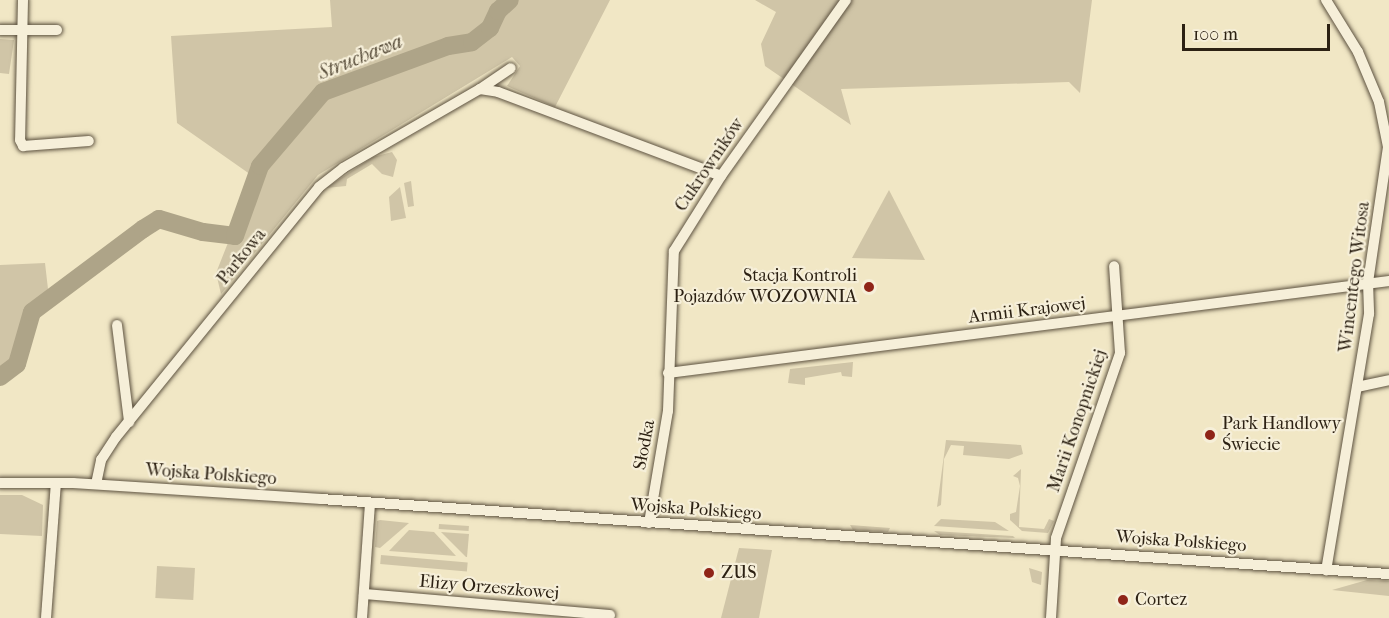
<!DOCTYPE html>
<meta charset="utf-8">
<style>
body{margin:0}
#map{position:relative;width:1389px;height:618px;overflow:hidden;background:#f1e7c5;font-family:"IM FELL French Canon",serif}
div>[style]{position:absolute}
.green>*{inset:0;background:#d0c5a7;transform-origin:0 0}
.river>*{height:18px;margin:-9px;padding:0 9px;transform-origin:9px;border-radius:9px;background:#aea488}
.roads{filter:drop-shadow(0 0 2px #5d5240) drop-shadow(0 0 2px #5d5240)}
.minor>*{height:10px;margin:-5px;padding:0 5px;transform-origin:5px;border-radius:5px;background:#f6efd9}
.dots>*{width:16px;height:16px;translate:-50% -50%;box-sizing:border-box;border:3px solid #f6efd9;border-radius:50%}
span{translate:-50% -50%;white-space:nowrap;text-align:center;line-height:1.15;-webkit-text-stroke:4.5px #f6efd9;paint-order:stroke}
.street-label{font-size:18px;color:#2c2113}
.poi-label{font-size:18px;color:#2c2113}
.right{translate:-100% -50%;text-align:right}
.left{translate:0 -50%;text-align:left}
.water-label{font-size:20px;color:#5a4f3c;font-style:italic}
.scale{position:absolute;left:1182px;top:24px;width:148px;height:27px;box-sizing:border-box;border:3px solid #2c2113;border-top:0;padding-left:8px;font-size:18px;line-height:21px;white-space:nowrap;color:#2c2113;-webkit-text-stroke:4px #f6efd9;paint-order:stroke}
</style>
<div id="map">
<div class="green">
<i style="clip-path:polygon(330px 0,610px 0,555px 107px,507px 86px,520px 66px,512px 57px,318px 175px,221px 294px,216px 273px,254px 177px,177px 123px,171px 36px,332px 27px)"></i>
<i style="clip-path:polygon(755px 0,1092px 0,1080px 93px,1069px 82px,841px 89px,851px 125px,765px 66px,761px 44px,776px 12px)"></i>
<i style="clip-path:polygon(0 39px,14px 40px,9px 74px,0 73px)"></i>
<i style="clip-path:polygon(392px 152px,397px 160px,393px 177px,382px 174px,372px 164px,347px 179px,346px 186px,326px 188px,373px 157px)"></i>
<i style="clip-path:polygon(411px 181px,414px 206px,408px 207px,404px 183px)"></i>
<i style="clip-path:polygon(400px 187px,406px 218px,391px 221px,389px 197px)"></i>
<i style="clip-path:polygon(889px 190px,925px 260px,852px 258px)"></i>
<i style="clip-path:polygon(45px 263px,48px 289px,28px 311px,9px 364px,0 369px,0 265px)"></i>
<i style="clip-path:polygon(853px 362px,852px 377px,842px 376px,841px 372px,805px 378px,805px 385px,788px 383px,790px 369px)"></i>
<i style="clip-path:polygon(946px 440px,1021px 445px,1023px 454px,1009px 459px,963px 455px,964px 446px,951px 445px,944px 459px,941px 505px,937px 507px)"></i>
<i style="clip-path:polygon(1021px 469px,1019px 527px,1044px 529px,1049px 519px,1054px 521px,1048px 533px,1022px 531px,1010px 520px,1010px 514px,1016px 512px,1020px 486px,1018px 478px,1013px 476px)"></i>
<i style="clip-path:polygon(0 495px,22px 495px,43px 505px,42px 536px,0 534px)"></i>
<i style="clip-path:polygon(941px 519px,995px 522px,1009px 531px,934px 526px)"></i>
<i style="clip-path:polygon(377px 521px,380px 520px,409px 523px,380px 548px,375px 547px)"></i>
<i style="left:439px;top:524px;width:30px;height:5px;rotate:4deg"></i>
<i style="clip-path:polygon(850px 525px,890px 528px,888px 532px,853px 530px)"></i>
<i style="clip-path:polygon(409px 530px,434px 532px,456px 556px,389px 551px)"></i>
<i style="clip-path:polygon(934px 531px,1013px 536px,1015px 538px,940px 535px)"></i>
<i style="clip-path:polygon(441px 532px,469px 534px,467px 557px,466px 557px)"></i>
<i style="clip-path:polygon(739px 548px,772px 550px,759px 618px,721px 618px)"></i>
<i style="left:381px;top:555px;width:87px;height:9px;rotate:5deg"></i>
<i style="left:157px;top:566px;width:38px;height:32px;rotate:3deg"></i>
<i style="clip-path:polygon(1029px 568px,1042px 572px,1041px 585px,1032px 582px)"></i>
<i style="clip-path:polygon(1367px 580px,1389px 581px,1389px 596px,1332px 590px)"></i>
</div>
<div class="river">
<i style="left:0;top:377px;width:21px;rotate:-37deg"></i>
<i style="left:17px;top:364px;width:54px;rotate:-73.9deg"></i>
<i style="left:32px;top:312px;width:139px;rotate:-36.8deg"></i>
<i style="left:143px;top:229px;width:19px;rotate:-32deg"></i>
<i style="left:159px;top:219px;width:46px;rotate:16.5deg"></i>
<i style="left:203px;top:232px;width:32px;rotate:7deg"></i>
<i style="left:235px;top:236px;width:74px;rotate:-70.3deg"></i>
<i style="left:260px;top:166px;width:97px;rotate:-49.6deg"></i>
<i style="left:323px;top:92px;width:133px;rotate:-20.2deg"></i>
<i style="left:448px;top:46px;width:24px;rotate:-9deg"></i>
<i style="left:472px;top:42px;width:23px;rotate:-38deg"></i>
<i style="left:490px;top:28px;width:19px;rotate:-65deg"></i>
<i style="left:498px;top:11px;width:16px;rotate:-43deg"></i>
</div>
<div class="roads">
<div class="minor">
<i style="left:23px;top:0;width:140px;rotate:91.2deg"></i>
<i style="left:20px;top:140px;width:7px;rotate:63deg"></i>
<i style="left:23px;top:146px;width:66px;rotate:-4.3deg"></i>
<i style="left:1326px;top:0;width:61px;rotate:58.4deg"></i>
<i style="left:1358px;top:52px;width:54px;rotate:67.2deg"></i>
<i style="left:1379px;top:102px;width:46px;rotate:78.7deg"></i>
<i style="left:1388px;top:147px;width:136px;rotate:98.4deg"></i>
<i style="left:1368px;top:282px;width:32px;rotate:88deg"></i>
<i style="left:1369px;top:314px;width:260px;rotate:99.5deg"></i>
<i style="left:0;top:30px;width:57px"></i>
<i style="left:480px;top:89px;width:37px;rotate:-34deg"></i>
<i style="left:117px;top:325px;width:98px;rotate:82.9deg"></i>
<i style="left:668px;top:373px;width:727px;rotate:-7.27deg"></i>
<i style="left:1357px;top:387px;width:33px;rotate:-12deg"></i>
<i style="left:0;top:483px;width:73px"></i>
<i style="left:73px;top:483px;width:249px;rotate:3.7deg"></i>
<i style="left:321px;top:499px;width:1071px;rotate:4.02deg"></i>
<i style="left:96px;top:484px;width:25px;rotate:-78deg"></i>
<i style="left:101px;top:460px;width:27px;rotate:-57deg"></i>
<i style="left:116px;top:437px;width:322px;rotate:-50.9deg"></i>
<i style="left:319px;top:187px;width:31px;rotate:-38deg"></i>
<i style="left:343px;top:168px;width:158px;rotate:-30deg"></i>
<i style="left:480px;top:89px;width:18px;rotate:9deg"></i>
<i style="left:498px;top:92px;width:238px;rotate:20.6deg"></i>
<i style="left:649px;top:523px;width:114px;rotate:-80.4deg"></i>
<i style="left:668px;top:411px;width:160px;rotate:-87.9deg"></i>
<i style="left:674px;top:251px;width:89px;rotate:-57.9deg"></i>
<i style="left:721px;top:176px;width:216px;rotate:-54.6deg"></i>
<i style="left:364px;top:594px;width:247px;rotate:4.9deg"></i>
<i style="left:46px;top:618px;width:135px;rotate:-85.8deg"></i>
<i style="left:362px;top:618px;width:115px;rotate:-86deg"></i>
<i style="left:1051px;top:618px;width:80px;rotate:-86.4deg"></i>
<i style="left:1056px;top:538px;width:196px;rotate:-70.9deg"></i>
<i style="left:1120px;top:353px;width:87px;rotate:-93.9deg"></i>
</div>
</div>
<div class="dots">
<i style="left:869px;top:287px;background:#8f2418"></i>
<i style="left:1210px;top:435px;background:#8f2418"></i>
<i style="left:709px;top:573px;background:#8f2418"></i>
<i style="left:1123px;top:600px;background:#8f2418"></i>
</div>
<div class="street-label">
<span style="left:710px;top:165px;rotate:-56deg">Cukrowników</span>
<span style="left:242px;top:257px;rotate:-51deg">Parkowa</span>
<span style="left:1355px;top:277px;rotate:-83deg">Wincentego Witosa</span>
<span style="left:1027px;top:311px;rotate:-7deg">Armii Krajowej</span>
<span style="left:1078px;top:421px;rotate:-71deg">Marii Konopnickiej</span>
<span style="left:645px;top:445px;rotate:-79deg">Słodka</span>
<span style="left:211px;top:475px;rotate:4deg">Wojska Polskiego</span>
<span style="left:696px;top:510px;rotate:4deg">Wojska Polskiego</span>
<span style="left:1181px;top:542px;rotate:4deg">Wojska Polskiego</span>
<span style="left:489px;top:588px;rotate:5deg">Elizy Orzeszkowej</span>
</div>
<div class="poi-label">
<span class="right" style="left:857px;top:287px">Stacja Kontroli<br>Pojazdów WOZOWNIA</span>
<span class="left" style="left:1222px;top:435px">Park Handlowy<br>Świecie</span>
<span class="left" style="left:721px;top:573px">ZUS</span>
<span class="left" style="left:1135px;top:600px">Cortez</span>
</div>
<div class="water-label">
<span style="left:360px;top:57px;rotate:-22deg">Struchawa</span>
</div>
<div class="scale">100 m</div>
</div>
